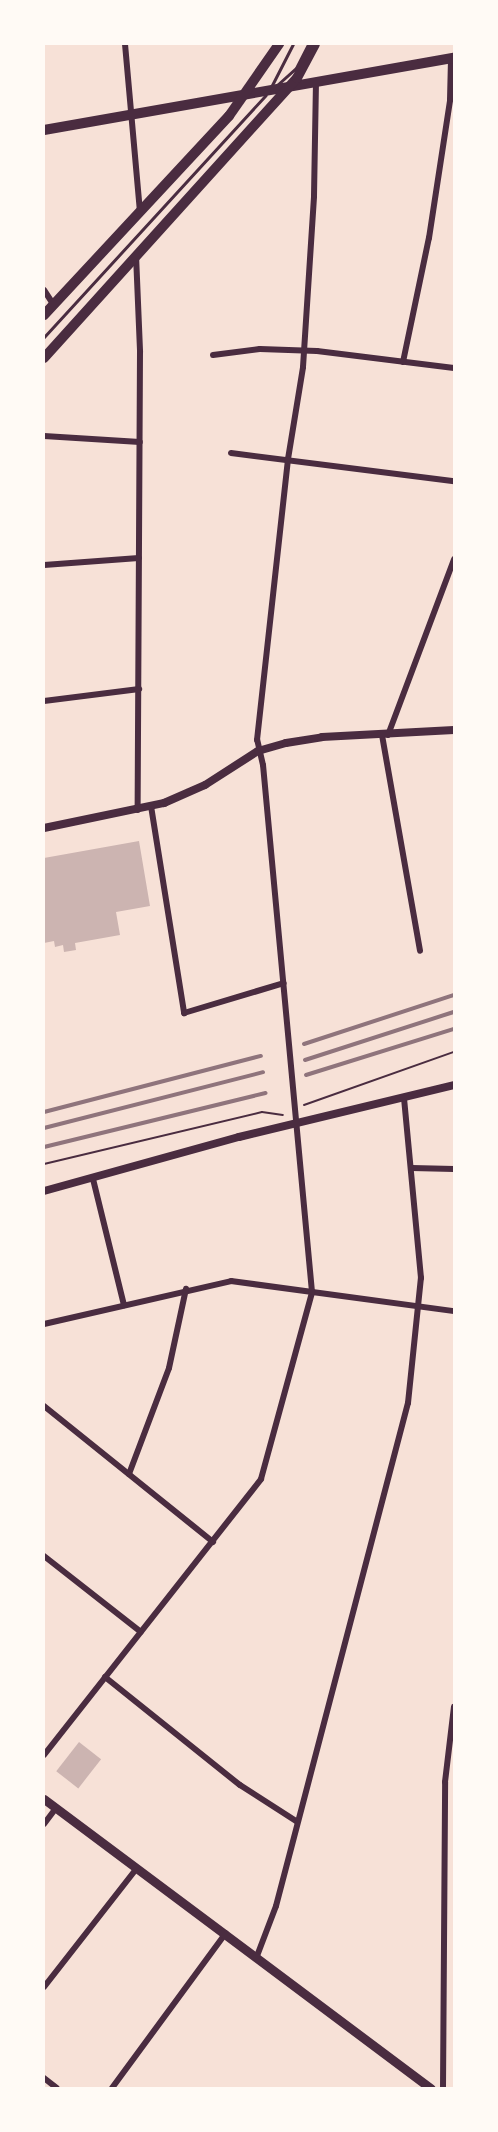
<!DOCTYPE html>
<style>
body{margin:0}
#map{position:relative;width:498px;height:2132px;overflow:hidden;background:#f7e1d7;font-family:Montserrat,sans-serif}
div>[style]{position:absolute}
.building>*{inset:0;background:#ccb4b1;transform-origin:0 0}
.path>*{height:2px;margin:-1px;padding:0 1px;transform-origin:1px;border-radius:1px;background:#4a2c40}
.service>*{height:3px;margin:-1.5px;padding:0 1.5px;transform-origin:1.5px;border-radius:1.5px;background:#4a2c40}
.minor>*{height:6px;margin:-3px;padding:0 3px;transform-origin:3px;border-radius:3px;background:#4a2c40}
.tertiary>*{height:8px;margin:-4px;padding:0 4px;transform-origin:4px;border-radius:4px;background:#4a2c40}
.secondary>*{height:9px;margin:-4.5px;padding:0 4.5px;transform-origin:4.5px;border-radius:4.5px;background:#4a2c40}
.primary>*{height:10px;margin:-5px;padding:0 5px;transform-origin:5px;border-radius:5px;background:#4a2c40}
.rail>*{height:4px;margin:-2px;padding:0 2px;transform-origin:2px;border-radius:2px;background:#8f747c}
span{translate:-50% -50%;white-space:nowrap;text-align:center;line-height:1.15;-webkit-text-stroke:6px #fffaf5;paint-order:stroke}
.frame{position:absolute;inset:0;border:45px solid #fffaf5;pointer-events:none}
</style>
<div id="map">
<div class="building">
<i style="clip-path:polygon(139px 841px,150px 906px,116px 912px,120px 935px,75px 943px,76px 950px,64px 952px,63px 945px,55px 947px,54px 941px,44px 943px,44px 858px)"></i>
<i style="left:79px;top:1742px;width:28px;height:37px;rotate:38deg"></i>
</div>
<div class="path">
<i style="left:304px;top:1105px;width:159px;rotate:-19.5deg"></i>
<i style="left:44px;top:1164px;width:224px;rotate:-13.4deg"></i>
<i style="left:262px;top:1112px;width:21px;rotate:8deg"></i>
</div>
<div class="service">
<i style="left:277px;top:85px;width:25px;rotate:-42deg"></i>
<i style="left:296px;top:68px;width:27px;rotate:-63deg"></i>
<i style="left:271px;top:87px;width:48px;rotate:-62.9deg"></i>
<i style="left:44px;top:337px;width:328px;rotate:-47.5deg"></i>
</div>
<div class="minor">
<i style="left:125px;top:44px;width:168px;rotate:84.9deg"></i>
<i style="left:136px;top:255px;width:97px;rotate:87.6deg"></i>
<i style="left:140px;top:352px;width:458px;rotate:90.3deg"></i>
<i style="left:44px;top:290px;width:17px;rotate:57deg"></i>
<i style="left:213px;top:355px;width:47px;rotate:-7.3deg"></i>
<i style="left:260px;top:349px;width:57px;rotate:2deg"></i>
<i style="left:317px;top:351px;width:138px;rotate:7.1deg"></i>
<i style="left:403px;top:362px;width:127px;rotate:-78.2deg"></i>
<i style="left:429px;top:238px;width:140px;rotate:-81.3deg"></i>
<i style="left:450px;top:100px;width:42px;rotate:-88.6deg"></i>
<i style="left:44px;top:436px;width:96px;rotate:3.6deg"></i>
<i style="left:231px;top:453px;width:225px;rotate:7.2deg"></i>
<i style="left:44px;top:565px;width:95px;rotate:-4.2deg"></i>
<i style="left:44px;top:701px;width:96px;rotate:-7.2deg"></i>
<i style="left:382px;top:735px;width:219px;rotate:80deg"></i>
<i style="left:388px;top:735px;width:188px;rotate:-69.4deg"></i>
<i style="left:151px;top:806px;width:210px;rotate:80.9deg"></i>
<i style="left:184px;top:1013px;width:104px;rotate:-16.7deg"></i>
<i style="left:412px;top:1168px;width:42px;rotate:1.4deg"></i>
<i style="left:93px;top:1179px;width:130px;rotate:76.2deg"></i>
<i style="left:44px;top:1324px;width:192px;rotate:-12.9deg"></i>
<i style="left:231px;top:1281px;width:225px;rotate:7.7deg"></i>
<i style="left:44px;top:1406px;width:217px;rotate:38.8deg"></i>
<i style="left:129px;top:1474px;width:113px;rotate:-69.3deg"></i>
<i style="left:169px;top:1368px;width:81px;rotate:-77.9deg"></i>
<i style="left:44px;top:1556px;width:123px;rotate:38.1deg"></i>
<i style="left:105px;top:1677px;width:173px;rotate:38.7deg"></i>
<i style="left:240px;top:1785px;width:67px;rotate:32.7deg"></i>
<i style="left:44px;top:1755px;width:351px;rotate:-51.8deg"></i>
<i style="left:261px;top:1479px;width:194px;rotate:-74.7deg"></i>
<i style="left:312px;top:1292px;width:529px;rotate:-95.31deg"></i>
<i style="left:263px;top:765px;width:26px;rotate:-103deg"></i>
<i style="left:257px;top:740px;width:283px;rotate:-83.7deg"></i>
<i style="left:288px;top:459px;width:93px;rotate:-80.7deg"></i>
<i style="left:303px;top:367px;width:171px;rotate:-86.3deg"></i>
<i style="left:314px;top:196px;width:114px;rotate:-89deg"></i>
<i style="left:44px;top:1824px;width:20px;rotate:-53deg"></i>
<i style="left:257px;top:1956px;width:53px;rotate:-69.2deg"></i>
<i style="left:276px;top:1906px;width:520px;rotate:-75.3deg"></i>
<i style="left:408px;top:1403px;width:126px;rotate:-84.1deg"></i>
<i style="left:421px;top:1278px;width:181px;rotate:-95.4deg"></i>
<i style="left:44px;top:1987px;width:151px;rotate:-52deg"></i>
<i style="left:44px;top:2078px;width:16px;rotate:38deg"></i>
<i style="left:112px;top:2088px;width:192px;rotate:-53.7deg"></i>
<i style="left:443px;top:2088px;width:306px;rotate:-89.6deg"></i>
<i style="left:445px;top:1782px;width:76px;rotate:-83.2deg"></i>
</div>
<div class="tertiary">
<i style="left:44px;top:828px;width:123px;rotate:-11.8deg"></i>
<i style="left:164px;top:803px;width:45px;rotate:-23.7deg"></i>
<i style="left:205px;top:785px;width:63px;rotate:-32.7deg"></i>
<i style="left:258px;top:751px;width:29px;rotate:-16deg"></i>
<i style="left:286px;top:743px;width:36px;rotate:-9deg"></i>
<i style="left:322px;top:737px;width:132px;rotate:-3deg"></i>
<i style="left:44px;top:1191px;width:202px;rotate:-15.5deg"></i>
<i style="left:239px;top:1137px;width:221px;rotate:-13.6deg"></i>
</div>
<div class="secondary">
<i style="left:44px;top:1799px;width:483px;rotate:36.8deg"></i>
</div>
<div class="primary">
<i style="left:44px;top:130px;width:416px;rotate:-10deg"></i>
<i style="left:44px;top:315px;width:272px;rotate:-47.1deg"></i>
<i style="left:229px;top:116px;width:88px;rotate:-55.2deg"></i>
<i style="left:44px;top:358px;width:377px;rotate:-47.9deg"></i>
<i style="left:297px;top:78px;width:38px;rotate:-62deg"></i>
</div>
<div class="rail">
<i style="left:304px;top:1044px;width:158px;rotate:-18.1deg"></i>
<i style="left:305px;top:1060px;width:157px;rotate:-17.9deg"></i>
<i style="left:306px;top:1075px;width:155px;rotate:-17.3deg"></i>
<i style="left:44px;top:1112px;width:224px;rotate:-14.5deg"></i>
<i style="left:44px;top:1128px;width:226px;rotate:-14.3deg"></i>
<i style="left:44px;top:1147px;width:228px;rotate:-13.7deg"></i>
</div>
<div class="frame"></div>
</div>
